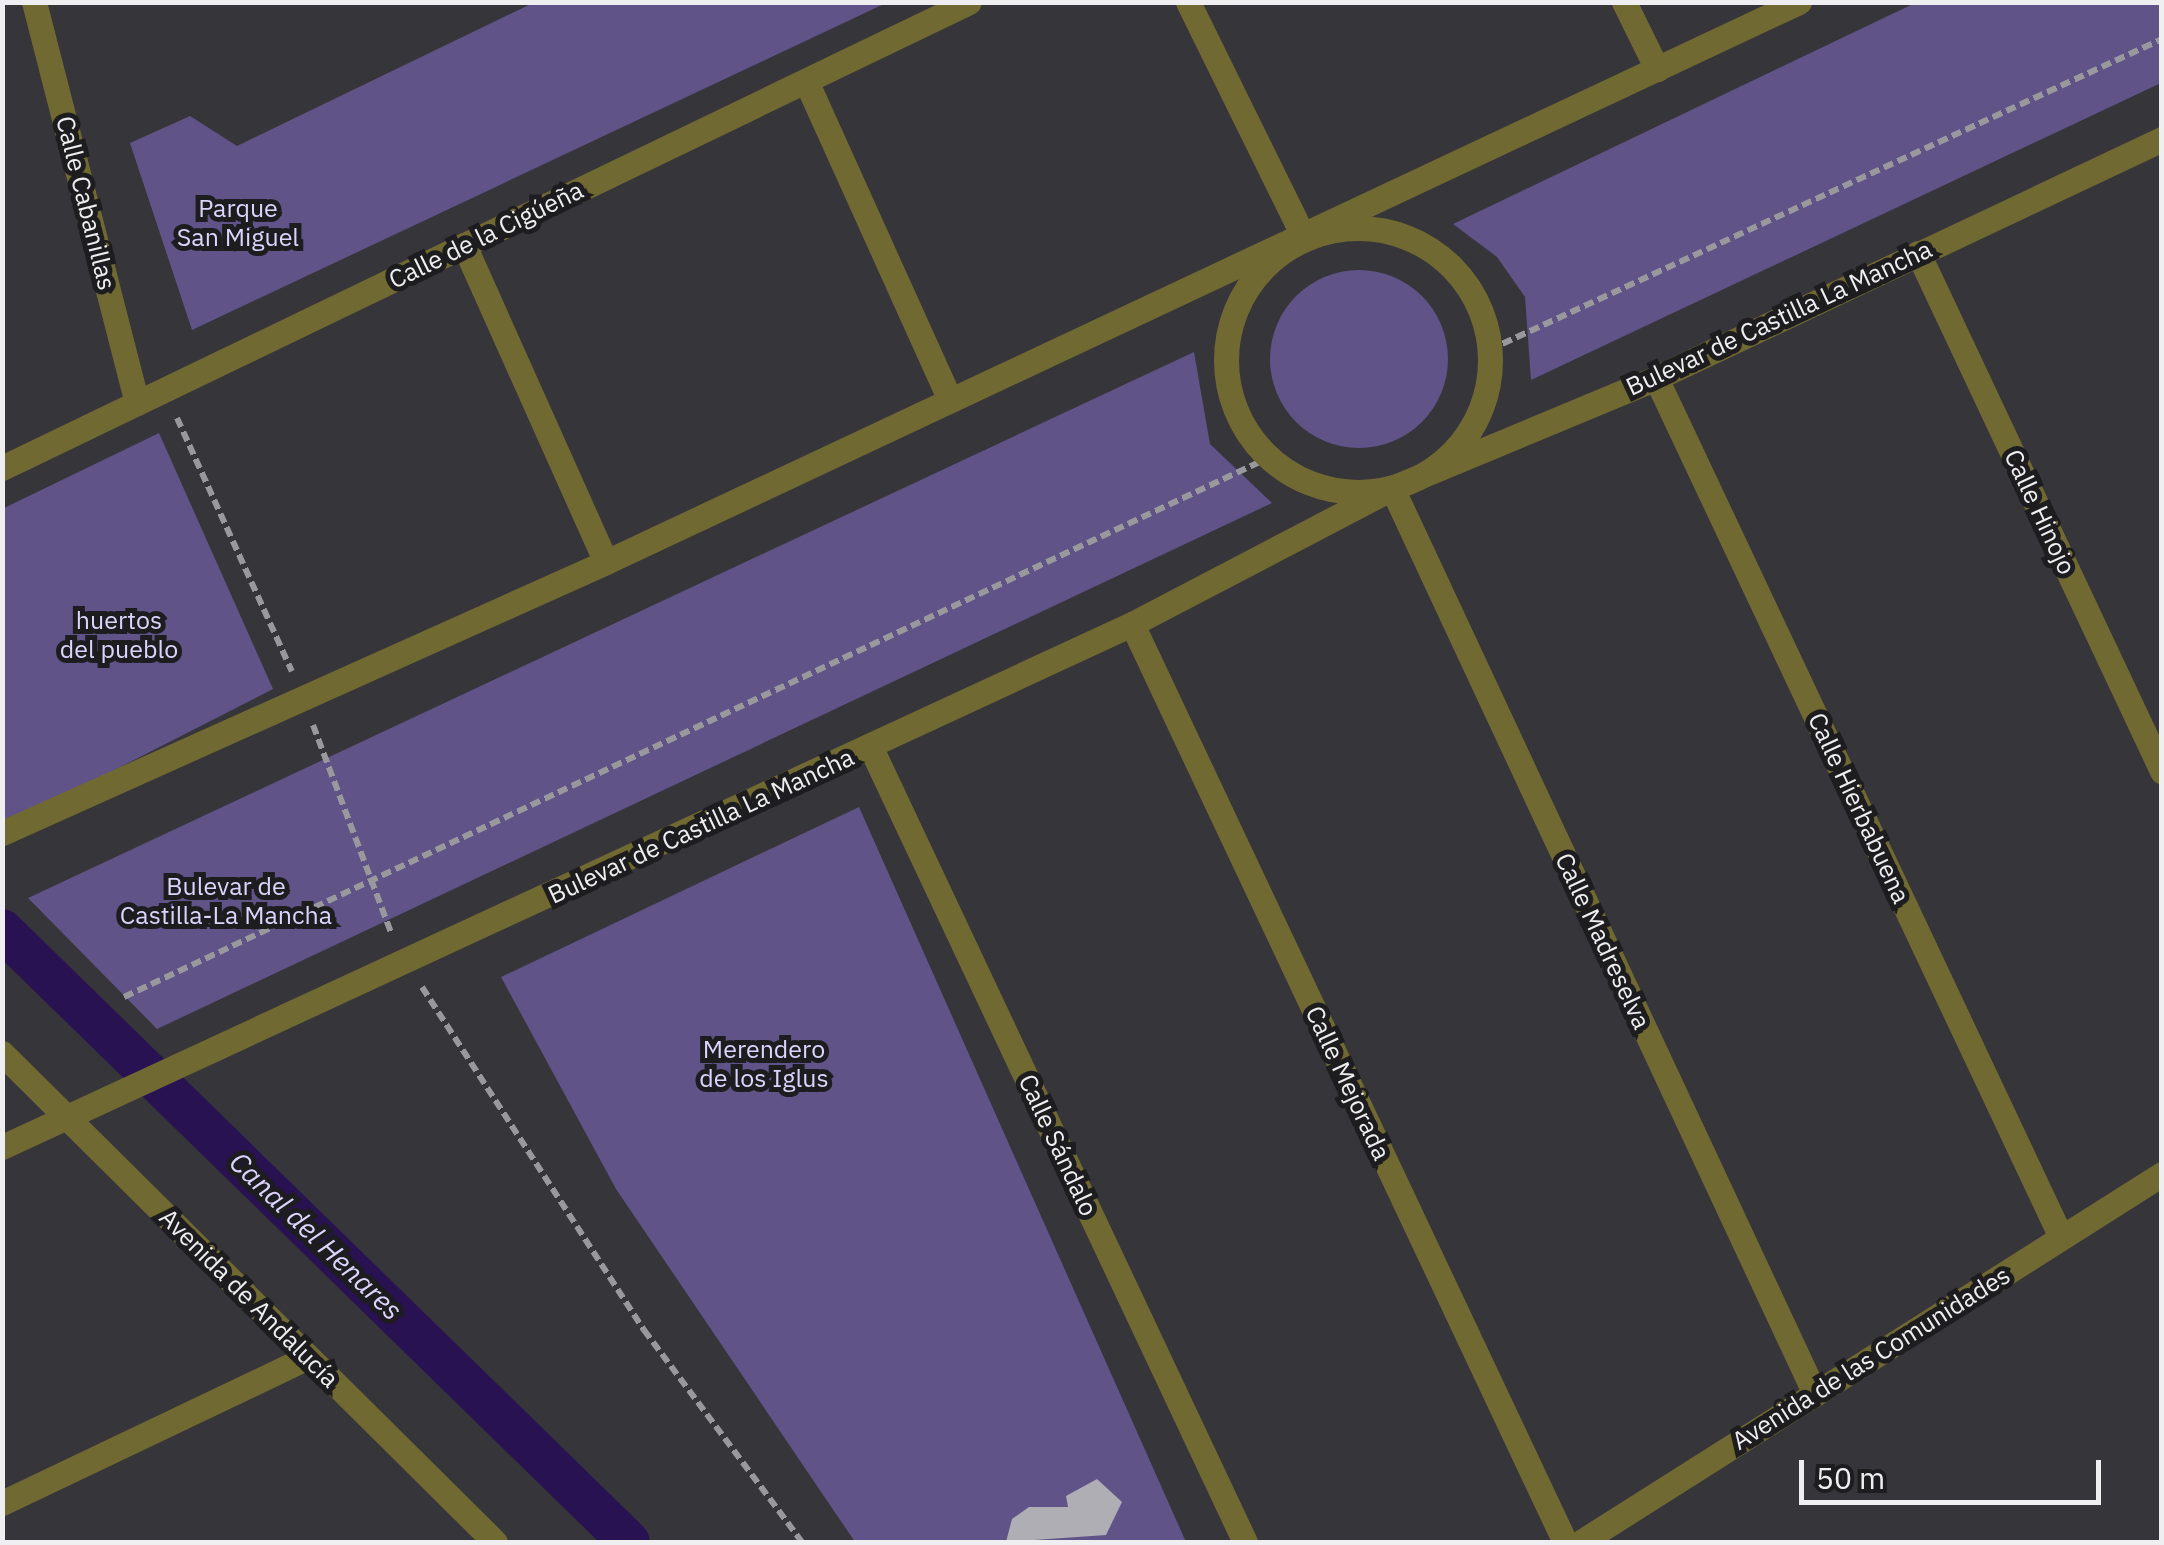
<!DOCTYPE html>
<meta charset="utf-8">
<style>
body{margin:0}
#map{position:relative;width:2164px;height:1545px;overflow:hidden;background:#36353a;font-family:"IBM Plex Sans",sans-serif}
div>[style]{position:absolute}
.green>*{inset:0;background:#5f5388}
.round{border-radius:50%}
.canal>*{height:42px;margin:-21px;padding:0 21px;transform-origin:21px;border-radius:21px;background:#291252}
.building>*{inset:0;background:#afaeb4}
.path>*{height:6px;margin-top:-3px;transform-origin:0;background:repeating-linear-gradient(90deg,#99999d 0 10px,transparent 0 15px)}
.minor>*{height:25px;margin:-12.5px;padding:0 12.5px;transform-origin:12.5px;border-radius:12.5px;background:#716932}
.minor>.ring{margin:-12.5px;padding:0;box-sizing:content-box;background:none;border:25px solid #716932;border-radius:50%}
span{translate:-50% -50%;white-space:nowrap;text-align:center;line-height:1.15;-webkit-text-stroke:10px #1d1d1f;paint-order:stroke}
.street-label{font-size:25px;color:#efeff2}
.park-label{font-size:25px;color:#dbd4fc}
.water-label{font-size:28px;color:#ddd5fe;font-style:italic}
.frame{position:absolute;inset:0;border:5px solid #efeff2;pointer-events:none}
.scale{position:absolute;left:1799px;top:1460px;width:302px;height:45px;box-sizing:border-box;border:5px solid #efeff2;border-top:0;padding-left:12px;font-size:30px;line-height:35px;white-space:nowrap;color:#efeff2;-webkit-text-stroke:8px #1d1d1f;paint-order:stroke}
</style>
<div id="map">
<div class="green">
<i style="clip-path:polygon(533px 3px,886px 3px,192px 330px,130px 143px,190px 116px,237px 146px)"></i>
<i style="clip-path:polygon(1915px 3px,2161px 3px,2161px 83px,1531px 380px,1525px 297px,1497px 257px,1453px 224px)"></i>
<i class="round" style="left:1270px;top:270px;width:178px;height:178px"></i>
<i style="clip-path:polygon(1194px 352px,1210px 444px,1272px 503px,157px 1029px,28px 898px)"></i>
<i style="clip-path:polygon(159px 433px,273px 689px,5px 826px,2px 509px)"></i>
<i style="clip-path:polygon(859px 807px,1186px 1542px,855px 1542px,616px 1189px,501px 977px)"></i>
</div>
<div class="canal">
<i style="left:2px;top:930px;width:876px;rotate:44.31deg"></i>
</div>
<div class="building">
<i style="clip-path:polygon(1097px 1479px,1122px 1502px,1106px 1535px,1006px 1542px,1012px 1519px,1029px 1507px,1068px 1507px,1066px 1496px)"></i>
</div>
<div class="path">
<i style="left:1489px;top:350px;width:741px;rotate:-24.8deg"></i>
<i style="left:177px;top:418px;width:278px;rotate:65.6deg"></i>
<i style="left:313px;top:725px;width:222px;rotate:69.4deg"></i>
<i style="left:422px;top:987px;width:409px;rotate:57.1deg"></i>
<i style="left:644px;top:1330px;width:264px;rotate:53.3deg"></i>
<i style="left:124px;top:997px;width:1267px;rotate:-25.23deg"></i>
</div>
<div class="minor">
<i style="left:34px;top:2px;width:414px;rotate:75.6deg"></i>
<i style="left:1188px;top:2px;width:263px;rotate:63.8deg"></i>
<i style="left:1624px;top:2px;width:75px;rotate:63.8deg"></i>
<i style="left:806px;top:81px;width:350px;rotate:65.7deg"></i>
<i class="ring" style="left:1226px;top:228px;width:239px;height:239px"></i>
<i style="left:464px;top:245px;width:347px;rotate:65.9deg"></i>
<i style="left:1918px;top:253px;width:573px;rotate:64.78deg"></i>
<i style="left:1656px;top:378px;width:950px;rotate:64.76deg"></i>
<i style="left:2px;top:468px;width:1073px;rotate:-25.73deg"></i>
<i style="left:1392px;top:488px;width:1000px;rotate:64.97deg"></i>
<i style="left:1132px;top:624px;width:1015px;rotate:64.75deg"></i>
<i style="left:871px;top:748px;width:878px;rotate:64.78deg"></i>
<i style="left:2px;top:833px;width:662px;rotate:-24.16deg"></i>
<i style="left:606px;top:562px;width:1318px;rotate:-25.15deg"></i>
<i style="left:2px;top:1053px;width:694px;rotate:44.77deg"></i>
<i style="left:2px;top:1147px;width:1245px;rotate:-24.84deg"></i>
<i style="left:1132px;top:624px;width:293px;rotate:-27.6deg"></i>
<i style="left:1392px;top:488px;width:286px;rotate:-22.6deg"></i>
<i style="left:1656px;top:378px;width:560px;rotate:-25.28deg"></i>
<i style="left:2px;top:1503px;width:339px;rotate:-25.5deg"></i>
<i style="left:1581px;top:1542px;width:688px;rotate:-32.35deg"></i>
</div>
<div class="street-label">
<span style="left:86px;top:203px;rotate:76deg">Calle Cabanillas</span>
<span style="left:486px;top:235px;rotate:-26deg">Calle de la Cigúeña</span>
<span style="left:1779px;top:318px;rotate:-25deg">Bulevar de Castilla La Mancha</span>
<span style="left:2040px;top:512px;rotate:65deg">Calle Hinojo</span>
<span style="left:1859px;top:808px;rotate:65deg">Calle Hierbabuena</span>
<span style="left:701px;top:826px;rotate:-25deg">Bulevar de Castilla La Mancha</span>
<span style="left:1603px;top:941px;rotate:65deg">Calle Madreselva</span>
<span style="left:1348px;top:1083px;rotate:65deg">Calle Mejorada</span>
<span style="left:1058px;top:1145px;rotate:65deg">Calle Sándalo</span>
<span style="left:249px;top:1298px;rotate:45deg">Avenida de Andalucía</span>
<span style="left:1871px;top:1358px;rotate:-32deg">Avenida de las Comunidades</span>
</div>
<div class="park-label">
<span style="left:238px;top:223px">Parque<br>San Miguel</span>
<span style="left:119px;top:635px">huertos<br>del pueblo</span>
<span style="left:226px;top:901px">Bulevar de<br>Castilla-La Mancha</span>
<span style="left:764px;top:1064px">Merendero<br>de los Iglus</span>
</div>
<div class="water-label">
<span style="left:316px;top:1236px;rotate:44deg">Canal del Henares</span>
</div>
<div class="frame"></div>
<div class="scale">50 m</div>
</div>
